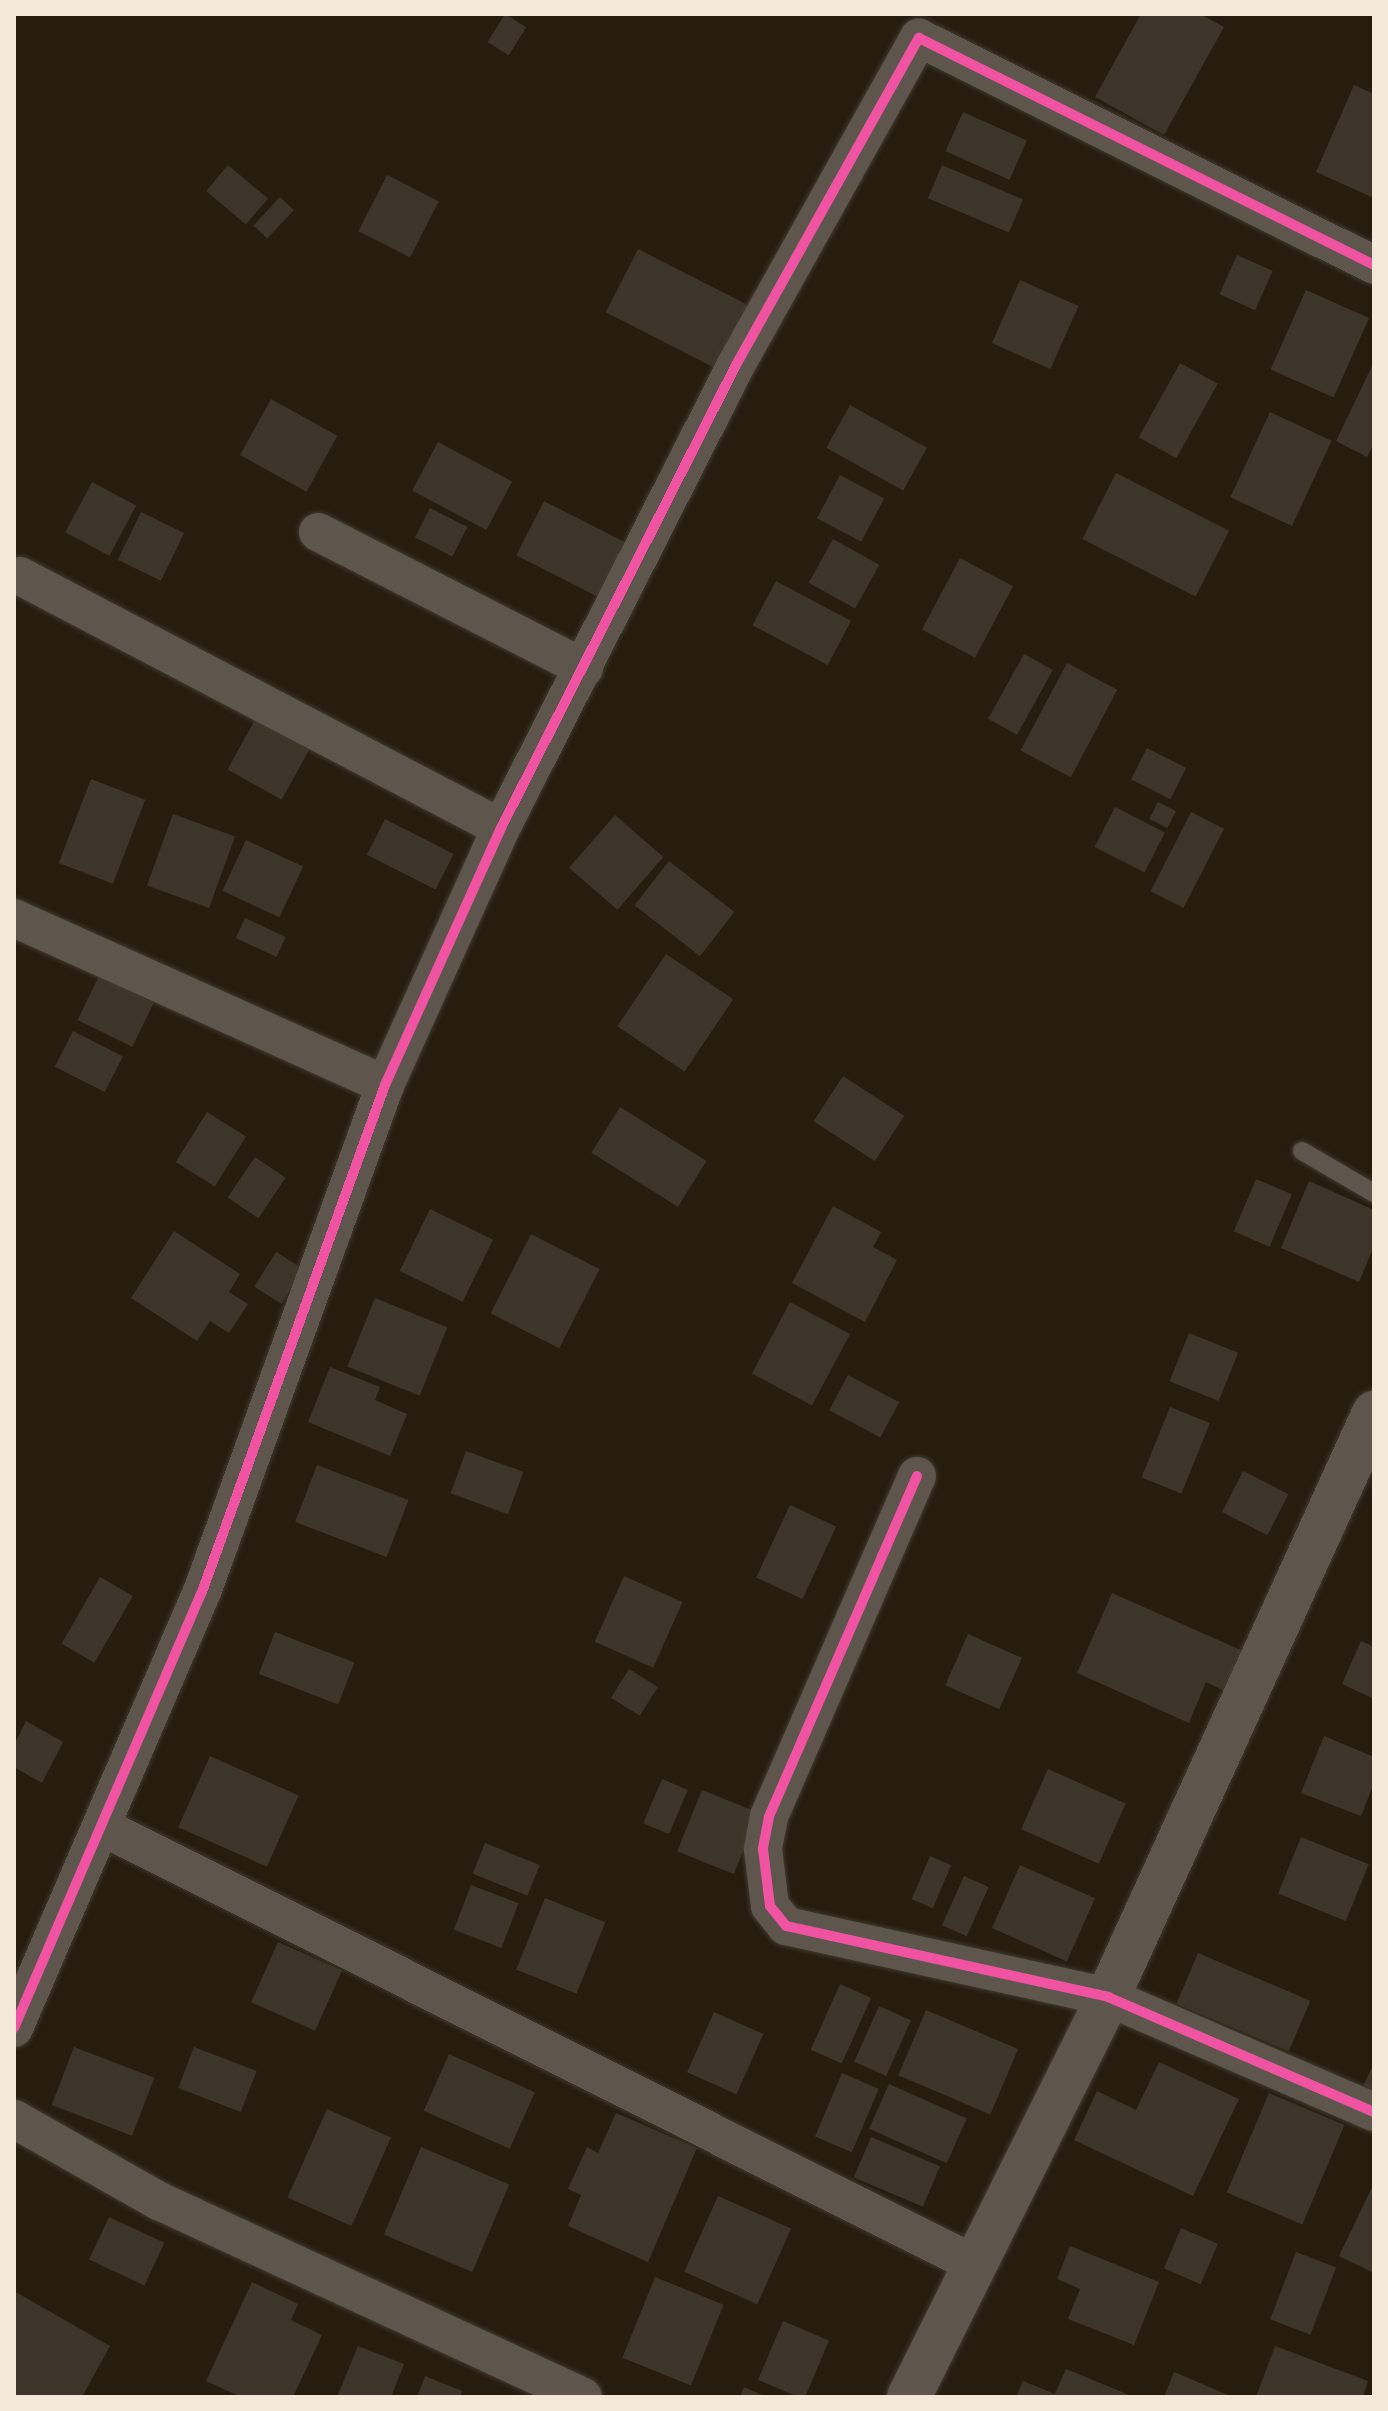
<!DOCTYPE html>
<style>
body{margin:0}
#map{position:relative;width:1388px;height:2411px;overflow:hidden;background:#261d0f;font-family:"Open Sans",sans-serif}
div>[style]{position:absolute}
.building>*{inset:0;background:#3e352a;transform-origin:0 0}
.roads{filter:drop-shadow(0 0 2px #413930) drop-shadow(0 0 2px #413930)}
.lane>*{height:18px;margin:-9px;padding:0 9px;transform-origin:9px;border-radius:9px;background:#5e564c}
.street>*{height:38px;margin:-19px;padding:0 19px;transform-origin:19px;border-radius:19px;background:#5e564c}
.secondary>*{height:44px;margin:-22px;padding:0 22px;transform-origin:22px;border-radius:22px;background:#5e564c}
.cycleway>*{height:10px;margin:-5px;padding:0 5px;transform-origin:5px;border-radius:5px;background:#f153a3}
span{translate:-50% -50%;white-space:nowrap;text-align:center;line-height:1.15;-webkit-text-stroke:8px #120a03;paint-order:stroke}
.frame{position:absolute;inset:0;border:16px solid #f4e8d9;pointer-events:none}
</style>
<div id="map">
<div class="building">
<i style="left:505px;top:14px;width:25px;height:33px;rotate:32deg"></i>
<i style="clip-path:polygon(1141px 14px,1200px 14px,1224px 27px,1164px 135px,1095px 97px)"></i>
<i style="clip-path:polygon(1354px 85px,1374px 94px,1374px 198px,1316px 172px)"></i>
<i style="left:963px;top:112px;width:70px;height:43px;rotate:24deg"></i>
<i style="left:228px;top:165px;width:52px;height:34px;rotate:40deg"></i>
<i style="left:942px;top:165px;width:88px;height:36px;rotate:23deg"></i>
<i style="left:387px;top:175px;width:58px;height:63px;rotate:27deg"></i>
<i style="left:280px;top:197px;width:19px;height:39px;rotate:43deg"></i>
<i style="left:638px;top:249px;width:127px;height:71px;rotate:27deg"></i>
<i style="left:1237px;top:255px;width:39px;height:43px;rotate:24deg"></i>
<i style="left:1020px;top:280px;width:64px;height:69px;rotate:24deg"></i>
<i style="left:1306px;top:290px;width:69px;height:87px;rotate:24deg"></i>
<i style="clip-path:polygon(1374px 362px,1374px 443px,1367px 457px,1336px 441px)"></i>
<i style="left:1180px;top:363px;width:43px;height:85px;rotate:29deg"></i>
<i style="left:271px;top:399px;width:76px;height:64px;rotate:29deg"></i>
<i style="left:850px;top:405px;width:88px;height:49px;rotate:29deg"></i>
<i style="left:1270px;top:412px;width:68px;height:94px;rotate:25deg"></i>
<i style="left:438px;top:442px;width:84px;height:55px;rotate:28deg"></i>
<i style="left:1116px;top:473px;width:127px;height:74px;rotate:27deg"></i>
<i style="left:840px;top:475px;width:50px;height:49px;rotate:28deg"></i>
<i style="left:92px;top:482px;width:50px;height:57px;rotate:28deg"></i>
<i style="left:544px;top:501px;width:100px;height:61px;rotate:27deg"></i>
<i style="left:430px;top:508px;width:42px;height:33px;rotate:27deg"></i>
<i style="left:141px;top:512px;width:48px;height:53px;rotate:26deg"></i>
<i style="left:833px;top:539px;width:53px;height:50px;rotate:29deg"></i>
<i style="left:960px;top:558px;width:60px;height:81px;rotate:28deg"></i>
<i style="left:776px;top:581px;width:85px;height:50px;rotate:28deg"></i>
<i style="left:1024px;top:654px;width:33px;height:74px;rotate:29deg"></i>
<i style="left:1067px;top:663px;width:57px;height:99px;rotate:28deg"></i>
<i style="left:256px;top:718px;width:62px;height:59px;rotate:29deg"></i>
<i style="left:1147px;top:748px;width:44px;height:35px;rotate:27deg"></i>
<i style="left:91px;top:779px;width:58px;height:90px;rotate:21deg"></i>
<i style="left:1158px;top:802px;width:20px;height:19px;rotate:27deg"></i>
<i style="left:1115px;top:807px;width:56px;height:45px;rotate:27deg"></i>
<i style="left:1191px;top:812px;width:37px;height:89px;rotate:27deg"></i>
<i style="left:173px;top:814px;width:66px;height:76px;rotate:20deg"></i>
<i style="left:615px;top:815px;width:64px;height:70px;rotate:41deg"></i>
<i style="left:385px;top:819px;width:77px;height:40px;rotate:27deg"></i>
<i style="left:246px;top:840px;width:63px;height:56px;rotate:25deg"></i>
<i style="left:669px;top:861px;width:83px;height:56px;rotate:38deg"></i>
<i style="left:245px;top:918px;width:45px;height:22px;rotate:25deg"></i>
<i style="left:666px;top:954px;width:81px;height:87px;rotate:34deg"></i>
<i style="left:99px;top:976px;width:61px;height:49px;rotate:26deg"></i>
<i style="left:73px;top:1031px;width:56px;height:40px;rotate:27deg"></i>
<i style="left:843px;top:1076px;width:73px;height:54px;rotate:33deg"></i>
<i style="left:620px;top:1107px;width:102px;height:54px;rotate:32deg"></i>
<i style="left:207px;top:1112px;width:46px;height:59px;rotate:32deg"></i>
<i style="left:255px;top:1157px;width:37px;height:49px;rotate:34deg"></i>
<i style="left:1256px;top:1179px;width:39px;height:57px;rotate:23deg"></i>
<i style="clip-path:polygon(1309px 1181px,1374px 1210px,1374px 1246px,1359px 1282px,1281px 1248px)"></i>
<i style="clip-path:polygon(833px 1206px,881px 1232px,873px 1247px,897px 1260px,865px 1322px,792px 1283px)"></i>
<i style="left:430px;top:1209px;width:70px;height:69px;rotate:26deg"></i>
<i style="clip-path:polygon(174px 1231px,240px 1274px,229px 1292px,248px 1304px,229px 1333px,210px 1321px,197px 1341px,131px 1298px)"></i>
<i style="left:531px;top:1234px;width:77px;height:89px;rotate:27deg"></i>
<i style="left:276px;top:1252px;width:32px;height:41px;rotate:32deg"></i>
<i style="left:375px;top:1298px;width:78px;height:74px;rotate:22deg"></i>
<i style="left:790px;top:1302px;width:68px;height:81px;rotate:28deg"></i>
<i style="left:1189px;top:1333px;width:53px;height:52px;rotate:22deg"></i>
<i style="clip-path:polygon(330px 1367px,380px 1387px,375px 1400px,407px 1414px,390px 1456px,308px 1422px)"></i>
<i style="left:848px;top:1375px;width:58px;height:40px;rotate:28deg"></i>
<i style="left:1170px;top:1407px;width:43px;height:76px;rotate:22deg"></i>
<i style="left:466px;top:1451px;width:61px;height:45px;rotate:20deg"></i>
<i style="left:317px;top:1465px;width:98px;height:61px;rotate:21deg"></i>
<i style="left:1243px;top:1471px;width:51px;height:46px;rotate:27deg"></i>
<i style="left:790px;top:1505px;width:51px;height:80px;rotate:25deg"></i>
<i style="left:624px;top:1576px;width:64px;height:72px;rotate:24deg"></i>
<i style="left:100px;top:1577px;width:38px;height:77px;rotate:30deg"></i>
<i style="clip-path:polygon(1112px 1593px,1243px 1651px,1225px 1691px,1206px 1682px,1189px 1723px,1077px 1673px)"></i>
<i style="left:275px;top:1632px;width:85px;height:45px;rotate:21deg"></i>
<i style="left:968px;top:1634px;width:59px;height:56px;rotate:24deg"></i>
<i style="clip-path:polygon(1361px 1641px,1374px 1647px,1374px 1699px,1342px 1684px)"></i>
<i style="left:629px;top:1669px;width:34px;height:34px;rotate:32deg"></i>
<i style="clip-path:polygon(26px 1721px,63px 1742px,42px 1783px,14px 1767px,14px 1745px)"></i>
<i style="clip-path:polygon(1324px 1736px,1374px 1757px,1374px 1783px,1361px 1816px,1301px 1793px)"></i>
<i style="left:210px;top:1756px;width:97px;height:78px;rotate:24deg"></i>
<i style="left:1048px;top:1769px;width:85px;height:66px;rotate:24deg"></i>
<i style="left:662px;top:1779px;width:28px;height:48px;rotate:23deg"></i>
<i style="left:702px;top:1790px;width:61px;height:66px;rotate:22deg"></i>
<i style="left:1301px;top:1837px;width:73px;height:61px;rotate:22deg"></i>
<i style="left:485px;top:1843px;width:59px;height:33px;rotate:22deg"></i>
<i style="left:930px;top:1856px;width:23px;height:47px;rotate:23deg"></i>
<i style="left:1020px;top:1865px;width:82px;height:69px;rotate:24deg"></i>
<i style="left:964px;top:1876px;width:27px;height:54px;rotate:24deg"></i>
<i style="left:471px;top:1885px;width:51px;height:48px;rotate:21deg"></i>
<i style="left:545px;top:1898px;width:65px;height:77px;rotate:22deg"></i>
<i style="left:278px;top:1942px;width:70px;height:66px;rotate:24deg"></i>
<i style="left:1198px;top:1953px;width:122px;height:55px;rotate:23deg"></i>
<i style="left:840px;top:1984px;width:34px;height:72px;rotate:24deg"></i>
<i style="left:879px;top:2006px;width:35px;height:61px;rotate:24deg"></i>
<i style="left:926px;top:2010px;width:100px;height:71px;rotate:23deg"></i>
<i style="left:714px;top:2012px;width:54px;height:66px;rotate:24deg"></i>
<i style="left:74px;top:2047px;width:86px;height:62px;rotate:21deg"></i>
<i style="left:194px;top:2047px;width:67px;height:44px;rotate:21deg"></i>
<i style="left:449px;top:2054px;width:94px;height:62px;rotate:24deg"></i>
<i style="clip-path:polygon(1159px 2062px,1239px 2099px,1193px 2196px,1074px 2140px,1097px 2091px,1136px 2110px)"></i>
<i style="clip-path:polygon(1374px 2063px,1374px 2094px,1362px 2088px)"></i>
<i style="left:842px;top:2073px;width:40px;height:69px;rotate:23deg"></i>
<i style="left:889px;top:2084px;width:85px;height:49px;rotate:24deg"></i>
<i style="left:1269px;top:2093px;width:82px;height:108px;rotate:23deg"></i>
<i style="left:327px;top:2109px;width:70px;height:97px;rotate:24deg"></i>
<i style="clip-path:polygon(616px 2113px,697px 2148px,648px 2262px,568px 2226px,581px 2195px,568px 2189px,587px 2147px,598px 2153px)"></i>
<i style="left:871px;top:2137px;width:75px;height:44px;rotate:23deg"></i>
<i style="left:421px;top:2147px;width:96px;height:95px;rotate:23deg"></i>
<i style="clip-path:polygon(1374px 2183px,1374px 2273px,1339px 2256px)"></i>
<i style="left:718px;top:2196px;width:80px;height:83px;rotate:24deg"></i>
<i style="left:109px;top:2217px;width:61px;height:47px;rotate:25deg"></i>
<i style="left:1181px;top:2228px;width:40px;height:44px;rotate:23deg"></i>
<i style="clip-path:polygon(1070px 2246px,1159px 2282px,1134px 2345px,1068px 2319px,1080px 2289px,1057px 2279px)"></i>
<i style="left:1296px;top:2252px;width:43px;height:72px;rotate:21deg"></i>
<i style="left:655px;top:2277px;width:74px;height:87px;rotate:22deg"></i>
<i style="clip-path:polygon(252px 2282px,298px 2304px,291px 2320px,322px 2335px,293px 2397px,241px 2397px,206px 2381px)"></i>
<i style="clip-path:polygon(14px 2291px,110px 2346px,82px 2397px,14px 2397px)"></i>
<i style="left:783px;top:2321px;width:50px;height:64px;rotate:23deg"></i>
<i style="clip-path:polygon(358px 2346px,404px 2364px,391px 2397px,337px 2397px)"></i>
<i style="clip-path:polygon(1275px 2346px,1368px 2381px,1363px 2397px,1256px 2397px)"></i>
<i style="clip-path:polygon(1066px 2369px,1134px 2397px,1016px 2397px,1023px 2381px,1055px 2394px)"></i>
<i style="clip-path:polygon(1174px 2372px,1233px 2397px,1164px 2397px)"></i>
<i style="clip-path:polygon(425px 2376px,462px 2391px,460px 2397px,417px 2397px)"></i>
<i style="clip-path:polygon(744px 2387px,766px 2397px,740px 2397px)"></i>
</div>
<div class="roads">
<div class="lane">
<i style="left:1302px;top:1151px;width:83px;rotate:30.3deg"></i>
</div>
<div class="street">
<i style="left:318px;top:532px;width:299px;rotate:27.1deg"></i>
<i style="left:20px;top:576px;width:543px;rotate:27.65deg"></i>
<i style="left:14px;top:918px;width:407px;rotate:24.2deg"></i>
<i style="left:917px;top:1476px;width:372px;rotate:113.5deg"></i>
<i style="left:769px;top:1817px;width:33px;rotate:101deg"></i>
<i style="left:763px;top:1849px;width:57px;rotate:83deg"></i>
<i style="left:770px;top:1906px;width:26px;rotate:51deg"></i>
<i style="left:786px;top:1926px;width:330px;rotate:12.4deg"></i>
<i style="left:1108px;top:1997px;width:290px;rotate:23.4deg"></i>
<i style="left:103px;top:1827px;width:972px;rotate:26.64deg"></i>
<i style="left:14px;top:2028px;width:475px;rotate:-66.7deg"></i>
<i style="left:202px;top:1592px;width:539px;rotate:-70.15deg"></i>
<i style="left:385px;top:1085px;width:282px;rotate:-65.7deg"></i>
<i style="left:501px;top:828px;width:519px;rotate:-63.09deg"></i>
<i style="left:736px;top:365px;width:375px;rotate:-60.8deg"></i>
<i style="left:919px;top:38px;width:508px;rotate:26.51deg"></i>
<i style="left:14px;top:2119px;width:167px;rotate:29.5deg"></i>
<i style="left:159px;top:2201px;width:467px;rotate:24.8deg"></i>
</div>
<div class="secondary">
<i style="left:909px;top:2397px;width:447px;rotate:-63.5deg"></i>
<i style="left:1108px;top:1997px;width:642px;rotate:-65.51deg"></i>
</div>
</div>
<div class="cycleway">
<i style="left:917px;top:1476px;width:372px;rotate:113.5deg"></i>
<i style="left:769px;top:1817px;width:33px;rotate:101deg"></i>
<i style="left:763px;top:1849px;width:57px;rotate:83deg"></i>
<i style="left:770px;top:1906px;width:26px;rotate:51deg"></i>
<i style="left:786px;top:1926px;width:330px;rotate:12.4deg"></i>
<i style="left:1108px;top:1997px;width:290px;rotate:23.4deg"></i>
<i style="left:14px;top:2028px;width:475px;rotate:-66.7deg"></i>
<i style="left:202px;top:1592px;width:539px;rotate:-70.15deg"></i>
<i style="left:385px;top:1085px;width:282px;rotate:-65.7deg"></i>
<i style="left:501px;top:828px;width:519px;rotate:-63.09deg"></i>
<i style="left:736px;top:365px;width:375px;rotate:-60.8deg"></i>
<i style="left:919px;top:38px;width:508px;rotate:26.51deg"></i>
</div>
<div class="frame"></div>
</div>
